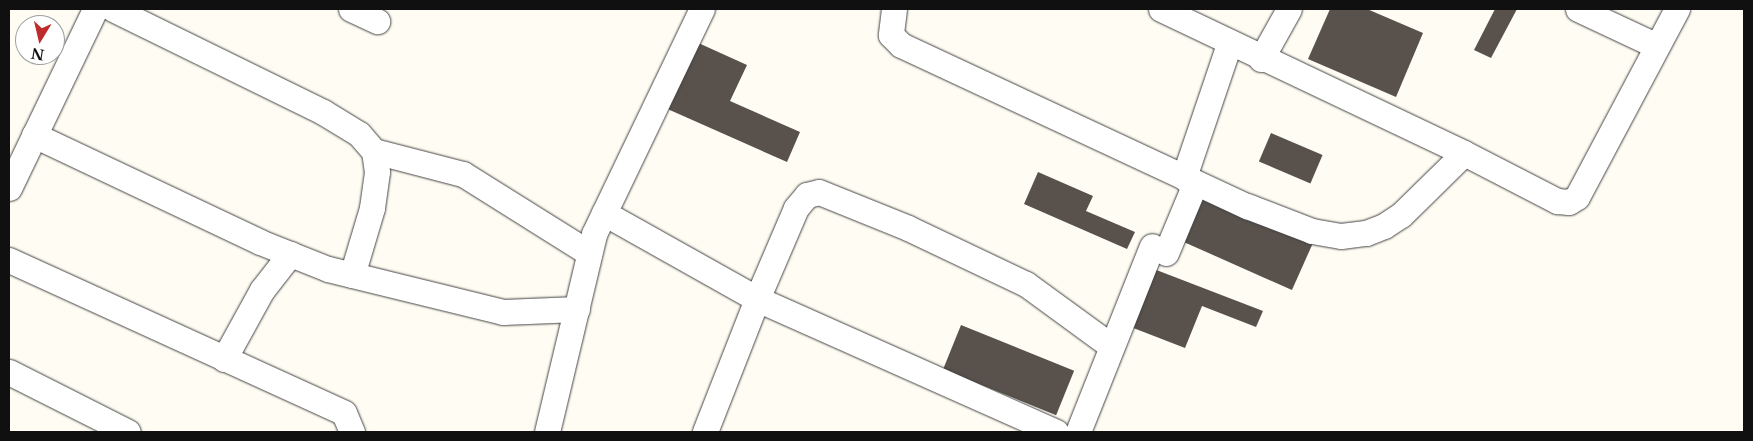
<!DOCTYPE html>
<style>
body{margin:0}
#map{position:relative;width:1753px;height:441px;overflow:hidden;background:#fffdf3;font-family:"Libre Baskerville",serif}
div>[style]{position:absolute}
.building>*{inset:0;background:#58514c;transform-origin:0 0}
.roads{filter:drop-shadow(0 0 1px #434343) drop-shadow(0 0 1px #434343)}
.minor>*{height:25px;margin:-12.5px;padding:0 12.5px;transform-origin:12.5px;border-radius:12.5px;background:#fff}
span{translate:-50% -50%;white-space:nowrap;text-align:center;line-height:1.15;-webkit-text-stroke:5px #fff;paint-order:stroke}
.frame{position:absolute;inset:0;border:10px solid #101010;pointer-events:none}
.north{position:absolute;left:15px;top:15px;width:50px;height:50px;box-sizing:border-box;background:#fff;border:1px solid #9f9f9f;border-radius:50%;rotate:189deg;font-size:14px;font-weight:700;line-height:20px;text-align:center;color:#101010}
.north::after{content:'';display:block;margin:auto;width:18px;height:22px;background:#bd2b2d;clip-path:polygon(50% 0,100% 100%,50% 72%,0 100%)}
</style>
<div id="map">
<div class="building">
<i style="clip-path:polygon(1330px 9px,1367px 9px,1423px 33px,1396px 97px,1308px 59px)"></i>
<i style="clip-path:polygon(1495px 9px,1517px 9px,1491px 58px,1474px 50px)"></i>
<i style="clip-path:polygon(694px 41px,747px 65px,730px 101px,800px 132px,787px 162px,663px 107px)"></i>
<i style="left:1271px;top:133px;width:56px;height:31px;rotate:23deg"></i>
<i style="clip-path:polygon(1038px 172px,1093px 196px,1086px 211px,1135px 232px,1127px 249px,1024px 204px)"></i>
<i style="left:1199px;top:194px;width:124px;height:50px;rotate:24deg"></i>
<i style="clip-path:polygon(1146px 266px,1263px 311px,1256px 327px,1202px 306px,1185px 348px,1123px 324px)"></i>
<i style="left:961px;top:325px;width:122px;height:48px;rotate:22deg"></i>
</div>
<div class="roads">
<div class="minor">
<i style="left:113px;top:9px;width:234px;rotate:26.1deg"></i>
<i style="left:323px;top:112px;width:42px;rotate:31.4deg"></i>
<i style="left:359px;top:134px;width:23px;rotate:49deg"></i>
<i style="left:374px;top:151px;width:21px;rotate:82deg"></i>
<i style="left:377px;top:172px;width:36px;rotate:98deg"></i>
<i style="left:372px;top:208px;width:70px;rotate:106.6deg"></i>
<i style="left:351px;top:9px;width:29px;rotate:25deg"></i>
<i style="left:894px;top:9px;width:26px;rotate:97deg"></i>
<i style="left:891px;top:35px;width:14px;rotate:45deg"></i>
<i style="left:901px;top:45px;width:382px;rotate:25deg"></i>
<i style="left:1247px;top:206px;width:70px;rotate:21deg"></i>
<i style="left:1312px;top:231px;width:29px;rotate:10deg"></i>
<i style="left:1341px;top:236px;width:25px;rotate:-7deg"></i>
<i style="left:1366px;top:233px;width:19px;rotate:-21deg"></i>
<i style="left:1384px;top:226px;width:20px;rotate:-33deg"></i>
<i style="left:1401px;top:215px;width:88px;rotate:-44.5deg"></i>
<i style="left:1161px;top:9px;width:335px;rotate:25.4deg"></i>
<i style="left:1464px;top:153px;width:105px;rotate:27.3deg"></i>
<i style="left:1557px;top:201px;width:12px;rotate:5deg"></i>
<i style="left:1569px;top:202px;width:9px;rotate:-32deg"></i>
<i style="left:1577px;top:197px;width:213px;rotate:-62deg"></i>
<i style="left:1578px;top:9px;width:87px;rotate:25.1deg"></i>
<i style="left:1261px;top:59px;width:57px;rotate:-60.8deg"></i>
<i style="left:34px;top:135px;width:250px;rotate:25.3deg"></i>
<i style="left:260px;top:242px;width:73px;rotate:21.7deg"></i>
<i style="left:328px;top:269px;width:180px;rotate:13.8deg"></i>
<i style="left:503px;top:312px;width:74px;rotate:-2.3deg"></i>
<i style="left:374px;top:151px;width:92px;rotate:14.5deg"></i>
<i style="left:463px;top:174px;width:149px;rotate:32.1deg"></i>
<i style="left:9px;top:188px;width:199px;rotate:-64.3deg"></i>
<i style="left:604px;top:213px;width:176px;rotate:29.3deg"></i>
<i style="left:757px;top:299px;width:143px;rotate:111.4deg"></i>
<i style="left:1166px;top:253px;width:73px;rotate:-67.3deg"></i>
<i style="left:1194px;top:186px;width:13px;rotate:-138deg"></i>
<i style="left:1184px;top:177px;width:140px;rotate:-71.3deg"></i>
<i style="left:9px;top:260px;width:368px;rotate:24.5deg"></i>
<i style="left:344px;top:413px;width:21px;rotate:67deg"></i>
<i style="left:224px;top:359px;width:79px;rotate:-61.2deg"></i>
<i style="left:262px;top:290px;width:46px;rotate:-52.1deg"></i>
<i style="left:9px;top:372px;width:133px;rotate:26.8deg"></i>
<i style="left:547px;top:432px;width:204px;rotate:-76.6deg"></i>
<i style="left:594px;top:234px;width:250px;rotate:-64.4deg"></i>
<i style="left:1056px;top:432px;width:327px;rotate:-156deg"></i>
<i style="left:757px;top:299px;width:99px;rotate:-66.8deg"></i>
<i style="left:796px;top:208px;width:17px;rotate:-50deg"></i>
<i style="left:807px;top:195px;width:12px;rotate:-14deg"></i>
<i style="left:819px;top:192px;width:96px;rotate:22deg"></i>
<i style="left:908px;top:228px;width:131px;rotate:25.4deg"></i>
<i style="left:1026px;top:284px;width:105px;rotate:36.1deg"></i>
<i style="left:1078px;top:432px;width:200px;rotate:-68.3deg"></i>
</div>
</div>
<div class="frame"></div>
<div class="north">N</div>
</div>
